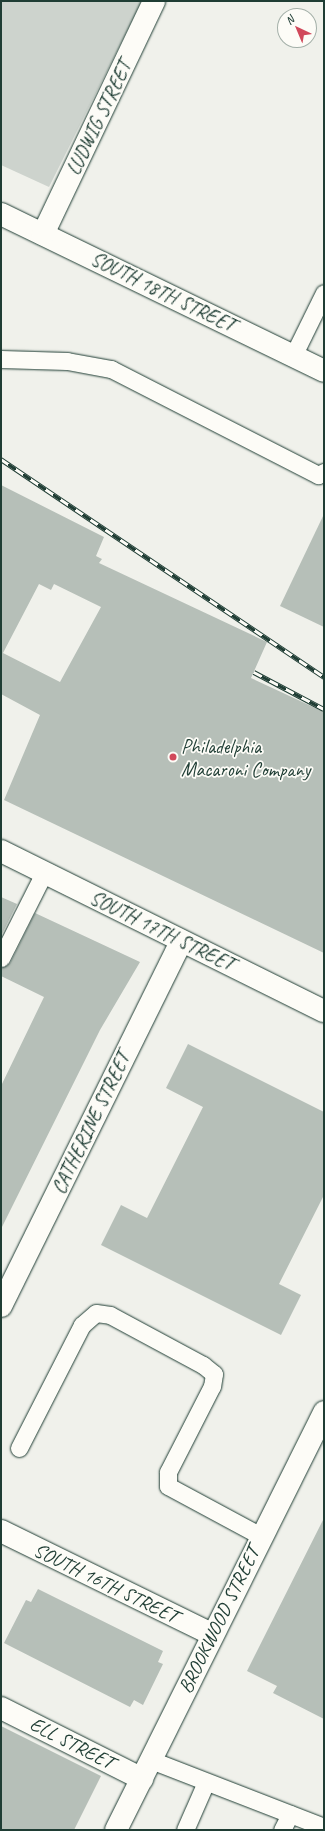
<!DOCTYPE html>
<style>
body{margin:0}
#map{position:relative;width:325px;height:1831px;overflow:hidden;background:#f0f1eb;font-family:Caveat,sans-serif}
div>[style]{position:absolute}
.green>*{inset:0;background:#cdd3cd}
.building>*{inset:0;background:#b6bfb8}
.roads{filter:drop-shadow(0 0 1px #1f3d34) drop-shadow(0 0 1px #1f3d34)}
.lane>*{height:17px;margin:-8.5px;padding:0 8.5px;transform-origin:8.5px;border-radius:8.5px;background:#fdfcf7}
.street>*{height:22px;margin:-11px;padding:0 11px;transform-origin:11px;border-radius:11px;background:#fdfcf7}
.secondary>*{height:22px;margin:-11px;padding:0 11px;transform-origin:11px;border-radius:11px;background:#fdfcf7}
.rail>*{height:4.5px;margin-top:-2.25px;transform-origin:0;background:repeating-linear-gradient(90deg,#fdfcf7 0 9px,#1f3d34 0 18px);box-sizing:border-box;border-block:1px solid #1f3d34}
.dots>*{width:11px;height:11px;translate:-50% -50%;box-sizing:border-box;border:2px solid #fdfcf7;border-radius:50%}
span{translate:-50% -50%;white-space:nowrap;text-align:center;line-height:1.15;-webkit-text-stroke:3.5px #fdfcf7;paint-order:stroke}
.street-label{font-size:20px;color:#1f3d34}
.poi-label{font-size:20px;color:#1f3d34}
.left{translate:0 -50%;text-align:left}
.frame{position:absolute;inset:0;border:2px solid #1f3d34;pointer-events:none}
.north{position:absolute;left:277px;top:8px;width:40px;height:40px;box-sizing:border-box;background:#fdfcf7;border:1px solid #a4b0a9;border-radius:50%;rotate:316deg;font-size:11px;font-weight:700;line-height:16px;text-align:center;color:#1f3d34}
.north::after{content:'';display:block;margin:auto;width:14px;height:18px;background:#d1495b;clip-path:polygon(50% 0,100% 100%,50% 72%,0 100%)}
</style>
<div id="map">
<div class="green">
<i style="clip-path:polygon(1px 1px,142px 1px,49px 187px,1px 165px)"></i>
</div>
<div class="building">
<i style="clip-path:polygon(evenodd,1px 485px,104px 537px,96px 556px,102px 559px,99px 563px,267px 642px,251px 678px,324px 712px,324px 953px,4px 800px,40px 715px,1px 694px,1px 485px,39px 584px,51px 590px,54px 584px,101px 607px,60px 682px,3px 653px,39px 584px)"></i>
<i style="clip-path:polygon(324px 514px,324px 627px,280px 606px)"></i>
<i style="clip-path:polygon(1px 897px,17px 904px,1px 936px)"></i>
<i style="clip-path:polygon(35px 913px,140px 962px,100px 1030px,1px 1229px,1px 1086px,44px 997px,1px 976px,1px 968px,10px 963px)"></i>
<i style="clip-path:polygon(188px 1044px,324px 1112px,324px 1195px,279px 1284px,301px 1295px,281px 1335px,101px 1245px,121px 1205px,147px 1218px,203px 1107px,166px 1088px)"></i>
<i style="clip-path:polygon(324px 1518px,324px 1719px,273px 1693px,277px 1686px,247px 1671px)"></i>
<i style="clip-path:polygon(38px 1589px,163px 1651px,158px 1662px,163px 1664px,143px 1705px,134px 1700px,130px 1707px,4px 1643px,26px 1600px,31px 1602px)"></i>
<i style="clip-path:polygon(1px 1726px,101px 1776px,74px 1830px,1px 1830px)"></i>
</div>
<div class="roads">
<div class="lane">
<i style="left:293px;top:356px;width:70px;rotate:-63.8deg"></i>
<i style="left:1px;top:359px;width:66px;rotate:1.7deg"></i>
<i style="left:67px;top:361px;width:45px;rotate:10.3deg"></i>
<i style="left:111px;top:369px;width:233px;rotate:27.1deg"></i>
<i style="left:318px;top:475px;width:7px;rotate:-27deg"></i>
<i style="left:1px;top:958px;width:95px;rotate:-63.2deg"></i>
<i style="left:19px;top:1448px;width:138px;rotate:-62.9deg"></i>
<i style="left:82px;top:1325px;width:18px;rotate:-41deg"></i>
<i style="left:96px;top:1313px;width:14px;rotate:8deg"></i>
<i style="left:110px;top:1315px;width:106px;rotate:28.3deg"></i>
<i style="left:203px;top:1365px;width:14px;rotate:39deg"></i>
<i style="left:214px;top:1374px;width:12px;rotate:99deg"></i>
<i style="left:212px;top:1386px;width:97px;rotate:117.1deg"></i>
<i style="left:168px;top:1472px;width:14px;rotate:90deg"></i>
<i style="left:168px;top:1486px;width:106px;rotate:28.3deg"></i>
<i style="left:151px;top:1760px;width:186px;rotate:21.2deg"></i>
<i style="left:185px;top:1830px;width:52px;rotate:-66.4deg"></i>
<i style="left:282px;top:1830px;width:18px;rotate:-63deg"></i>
</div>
<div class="street">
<i style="left:1px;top:214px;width:359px;rotate:25.9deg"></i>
<i style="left:43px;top:234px;width:258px;rotate:-64.5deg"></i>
<i style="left:1px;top:1306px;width:407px;rotate:-63.7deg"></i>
<i style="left:1px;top:1531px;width:234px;rotate:26.1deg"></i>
<i style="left:1px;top:1708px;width:158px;rotate:26.7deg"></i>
<i style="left:116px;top:1830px;width:467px;rotate:-63.5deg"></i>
</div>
<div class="secondary">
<i style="left:1px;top:851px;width:360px;rotate:26.4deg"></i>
</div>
</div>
<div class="rail">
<i style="left:1px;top:459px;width:390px;rotate:34deg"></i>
<i style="left:254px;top:672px;width:79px;rotate:27.9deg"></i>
</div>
<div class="dots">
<i style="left:173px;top:757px;background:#d1495b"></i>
</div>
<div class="street-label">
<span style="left:99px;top:118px;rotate:-64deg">LUDWIG STREET</span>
<span style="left:163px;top:292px;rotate:26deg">SOUTH 18TH STREET</span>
<span style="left:162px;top:931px;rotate:26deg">SOUTH 17TH STREET</span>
<span style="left:91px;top:1123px;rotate:-64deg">CATHERINE STREET</span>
<span style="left:106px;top:1583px;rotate:26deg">SOUTH 16TH STREET</span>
<span style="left:219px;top:1620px;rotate:-64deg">BROOKWOOD STREET</span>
<span style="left:72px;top:1743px;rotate:27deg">ELL STREET</span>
</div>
<div class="poi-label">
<span class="left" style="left:181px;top:758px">Philadelphia<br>Macaroni Company</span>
</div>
<div class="frame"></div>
<div class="north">N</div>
</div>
